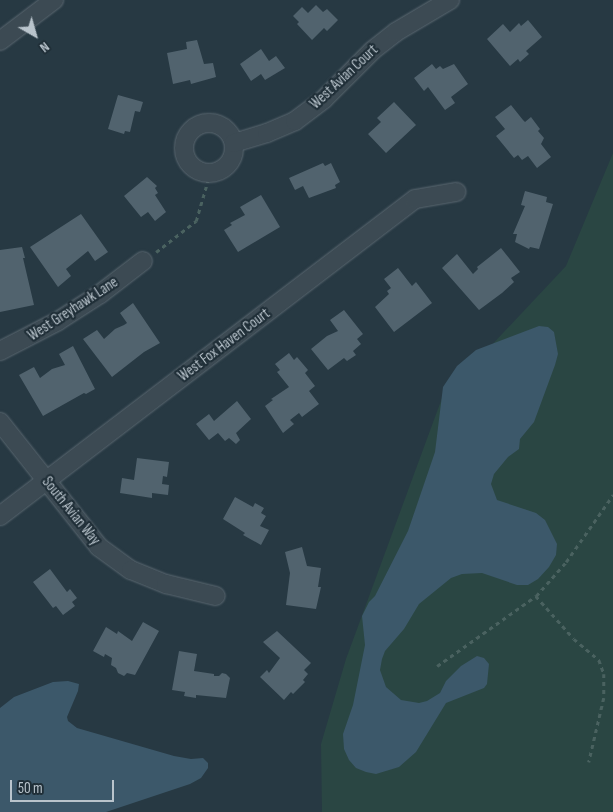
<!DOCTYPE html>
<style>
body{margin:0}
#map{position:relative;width:613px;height:812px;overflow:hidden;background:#273943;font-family:"Sofia Sans Condensed",sans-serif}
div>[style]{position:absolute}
.green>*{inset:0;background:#2a4643}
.water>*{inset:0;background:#3c586a}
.building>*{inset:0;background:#51636e}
.path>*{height:2.5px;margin-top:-1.25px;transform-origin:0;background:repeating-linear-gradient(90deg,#4a6260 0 4px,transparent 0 8px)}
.roads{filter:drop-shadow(0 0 1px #5a6770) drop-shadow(0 0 1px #5a6770)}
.minor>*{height:18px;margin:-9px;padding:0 9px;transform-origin:9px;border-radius:9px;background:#3c4a53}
.minor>.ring{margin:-9px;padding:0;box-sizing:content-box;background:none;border:18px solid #3c4a53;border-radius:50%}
span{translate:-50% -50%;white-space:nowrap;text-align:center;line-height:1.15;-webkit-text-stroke:4.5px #202f38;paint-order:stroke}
.street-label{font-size:15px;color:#b9c4cc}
.north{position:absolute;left:10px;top:10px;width:50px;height:50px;-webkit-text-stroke:4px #202f38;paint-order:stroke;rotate:142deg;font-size:14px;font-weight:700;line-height:20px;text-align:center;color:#b9c4cc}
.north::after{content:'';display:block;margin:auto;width:18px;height:22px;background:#b9c4cc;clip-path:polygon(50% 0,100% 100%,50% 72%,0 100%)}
.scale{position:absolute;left:10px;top:780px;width:104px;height:22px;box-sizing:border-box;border:2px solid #b9c4cc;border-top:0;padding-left:6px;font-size:15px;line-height:18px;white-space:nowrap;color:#b9c4cc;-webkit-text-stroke:4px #202f38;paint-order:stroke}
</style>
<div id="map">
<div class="green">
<i style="clip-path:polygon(613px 153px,613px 812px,322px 812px,321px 744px,346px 659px,442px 398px,566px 266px)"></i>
</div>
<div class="water">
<i style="clip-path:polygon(539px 326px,548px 327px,554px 332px,558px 354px,555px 365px,534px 422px,520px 439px,519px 449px,508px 457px,494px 474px,491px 484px,497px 500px,536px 513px,545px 520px,557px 544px,556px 555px,549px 567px,538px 579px,528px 585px,517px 585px,482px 573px,462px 574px,451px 578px,419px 604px,404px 629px,385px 651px,382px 659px,380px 670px,386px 687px,401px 700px,419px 703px,427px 701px,440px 693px,446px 681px,461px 666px,477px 656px,484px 658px,489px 664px,487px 684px,484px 688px,446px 703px,416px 752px,399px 767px,376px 774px,366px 772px,356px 768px,349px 760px,344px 749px,343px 734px,353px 705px,365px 645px,362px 616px,369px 602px,375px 596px,408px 531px,435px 452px,443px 387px,457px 366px,476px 350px)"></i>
<i style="clip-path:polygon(68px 681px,79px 684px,78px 691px,67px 717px,68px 721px,77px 728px,174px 756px,191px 759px,203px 758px,208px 763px,208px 768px,201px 778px,190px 784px,106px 812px,0 812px,0 708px,14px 697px,53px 682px)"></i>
</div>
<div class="building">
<i style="clip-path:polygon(316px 5px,323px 12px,327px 9px,338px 20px,327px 31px,324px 28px,312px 40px,297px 24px,299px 22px,293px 16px,302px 7px,308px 13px)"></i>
<i style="clip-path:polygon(528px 20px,542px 37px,526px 51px,529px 54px,520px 62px,518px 59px,510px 66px,487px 39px,503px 24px,510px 32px,519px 23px,521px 26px)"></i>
<i style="clip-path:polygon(197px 40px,204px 64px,213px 63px,216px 77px,191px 84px,190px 80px,173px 84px,167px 53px,187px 49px,186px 42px)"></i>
<i style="clip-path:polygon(261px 49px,269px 61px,276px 56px,285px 68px,265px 80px,261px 74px,251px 81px,240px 64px)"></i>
<i style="clip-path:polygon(432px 64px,436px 69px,440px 66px,443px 69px,454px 64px,468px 84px,451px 97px,455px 103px,445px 110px,428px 87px,424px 91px,414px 78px)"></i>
<i style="clip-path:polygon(118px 95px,143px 102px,140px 112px,135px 111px,130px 132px,125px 131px,124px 134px,108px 129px)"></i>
<i style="clip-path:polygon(394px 102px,416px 125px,386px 153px,368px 134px,381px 122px,377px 118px)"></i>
<i style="clip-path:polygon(511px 105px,523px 120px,525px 122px,531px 117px,540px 129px,538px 131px,544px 138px,541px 144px,551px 157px,537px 168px,528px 156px,522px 160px,518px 155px,514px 158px,496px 136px,505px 129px,495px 117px)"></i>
<i style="clip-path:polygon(323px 163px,325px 166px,331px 163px,340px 182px,335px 185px,336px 188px,309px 198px,303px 186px,295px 190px,289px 178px)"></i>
<i style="clip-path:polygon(147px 177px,157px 186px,155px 188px,158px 193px,155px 195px,166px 212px,155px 221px,148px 212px,141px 217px,124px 196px)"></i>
<i style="clip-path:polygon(525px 191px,547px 197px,546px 202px,553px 204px,539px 249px,530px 247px,529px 249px,515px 242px,517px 234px,513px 234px,525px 206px,521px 205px)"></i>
<i style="clip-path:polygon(261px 195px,280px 227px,238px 252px,224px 230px,232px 225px,230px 223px,245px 215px,240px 207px)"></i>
<i style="clip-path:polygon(81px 214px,108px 252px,95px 261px,88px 251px,66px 269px,71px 276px,58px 287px,30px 247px)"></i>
<i style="clip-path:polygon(22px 247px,25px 258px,23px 258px,34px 305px,0 312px,0 250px)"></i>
<i style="clip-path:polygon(501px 248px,520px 272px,511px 278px,514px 282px,502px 293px,479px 310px,442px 268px,457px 254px,473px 274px,478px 269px,477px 267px)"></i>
<i style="clip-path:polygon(398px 268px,412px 286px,416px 282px,432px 303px,394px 332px,375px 307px,389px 294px,387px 291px,391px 288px,384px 279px)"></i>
<i style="clip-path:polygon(133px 303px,160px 343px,144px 352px,112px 377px,83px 339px,97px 330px,104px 339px,115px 329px,124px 325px,127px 323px,120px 313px)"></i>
<i style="clip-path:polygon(344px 310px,363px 334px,357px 339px,361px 344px,353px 351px,356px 355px,347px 361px,344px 358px,328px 370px,311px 349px,327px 336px,338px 331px,330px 320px)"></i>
<i style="clip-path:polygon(73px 346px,95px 389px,86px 394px,84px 393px,43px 416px,19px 375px,34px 367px,40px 378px,52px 369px,65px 365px,59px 354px)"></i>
<i style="clip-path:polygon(289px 353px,294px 360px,297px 357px,308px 370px,305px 373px,315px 386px,309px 391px,319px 404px,302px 417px,299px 413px,290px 420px,294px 424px,283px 433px,265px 406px,273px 400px,271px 399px,289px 387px,277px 372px,280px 370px,275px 364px)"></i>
<i style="clip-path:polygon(237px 401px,251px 419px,236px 433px,240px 440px,236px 444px,229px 438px,225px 441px,218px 433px,209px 440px,196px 424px,209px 414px,214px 421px)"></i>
<i style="clip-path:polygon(137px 458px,169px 462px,167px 477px,163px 476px,162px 484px,169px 485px,168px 495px,152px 493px,152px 498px,120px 493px,122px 478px,134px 480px)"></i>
<i style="clip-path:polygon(235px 497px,253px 507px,255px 503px,264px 508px,261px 513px,266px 516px,260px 526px,269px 530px,261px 545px,243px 535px,245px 533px,223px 519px)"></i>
<i style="clip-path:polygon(302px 547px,307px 566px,321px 568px,318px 587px,321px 587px,316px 609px,286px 605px,290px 573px,285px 552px)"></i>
<i style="clip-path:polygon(50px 569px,67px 592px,70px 589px,77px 598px,72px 602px,75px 606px,63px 615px,56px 606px,53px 608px,33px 582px)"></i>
<i style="clip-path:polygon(143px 622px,159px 631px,135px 675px,127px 673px,124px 676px,118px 673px,116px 668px,111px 665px,112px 658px,105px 654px,104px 657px,93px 651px,106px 627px,117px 634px,118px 631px,132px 641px)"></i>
<i style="clip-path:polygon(277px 631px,311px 663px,304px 670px,308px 674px,303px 680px,305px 682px,293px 694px,291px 692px,284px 700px,260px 677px,267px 670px,269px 673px,280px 658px,263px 642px)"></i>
<i style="clip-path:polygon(179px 651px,197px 654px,194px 671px,214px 674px,214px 676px,219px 676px,222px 673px,226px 674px,230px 678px,226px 698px,196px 695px,196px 698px,184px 696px,185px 692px,172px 690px)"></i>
</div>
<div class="path">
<i style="left:156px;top:252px;width:51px;rotate:-37.8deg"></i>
<i style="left:196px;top:221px;width:50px;rotate:-73.7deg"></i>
<i style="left:536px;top:596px;width:57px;rotate:48.5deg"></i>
<i style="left:574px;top:639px;width:33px;rotate:40deg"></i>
<i style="left:599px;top:660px;width:15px;rotate:70deg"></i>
<i style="left:604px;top:674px;width:24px;rotate:90deg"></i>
<i style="left:604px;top:698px;width:66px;rotate:103.2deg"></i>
<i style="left:437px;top:666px;width:121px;rotate:-35.3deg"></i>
<i style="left:536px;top:596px;width:45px;rotate:-48.6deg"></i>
<i style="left:566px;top:562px;width:82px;rotate:-55deg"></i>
</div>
<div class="roads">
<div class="minor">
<i style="left:0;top:41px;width:68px;rotate:-37.2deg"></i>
<i class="ring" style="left:184px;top:123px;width:32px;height:32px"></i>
<i style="left:234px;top:143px;width:34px;rotate:-17deg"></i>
<i style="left:267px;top:133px;width:30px;rotate:-23deg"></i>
<i style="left:295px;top:121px;width:36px;rotate:-37deg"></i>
<i style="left:324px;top:99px;width:69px;rotate:-45deg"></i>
<i style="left:373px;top:50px;width:29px;rotate:-38deg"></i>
<i style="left:396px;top:32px;width:63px;rotate:-30.7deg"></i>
<i style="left:0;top:351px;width:65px;rotate:-27.3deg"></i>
<i style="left:58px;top:321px;width:50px;rotate:-32.7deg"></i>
<i style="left:100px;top:294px;width:54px;rotate:-37.5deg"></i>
<i style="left:0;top:422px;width:159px;rotate:51.6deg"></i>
<i style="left:99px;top:547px;width:39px;rotate:36deg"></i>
<i style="left:131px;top:570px;width:38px;rotate:22deg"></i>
<i style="left:166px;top:584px;width:51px;rotate:13.5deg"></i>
<i style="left:0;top:516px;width:522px;rotate:-37.37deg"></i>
<i style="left:415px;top:199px;width:42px;rotate:-9.7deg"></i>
</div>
</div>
<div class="street-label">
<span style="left:344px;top:77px;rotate:-43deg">West Avian Court</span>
<span style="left:73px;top:309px;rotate:-33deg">West Greyhawk Lane</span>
<span style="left:224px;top:345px;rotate:-37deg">West Fox Haven Court</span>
<span style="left:71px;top:511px;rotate:51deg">South Avian Way</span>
</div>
<div class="north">N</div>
<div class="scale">50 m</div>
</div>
